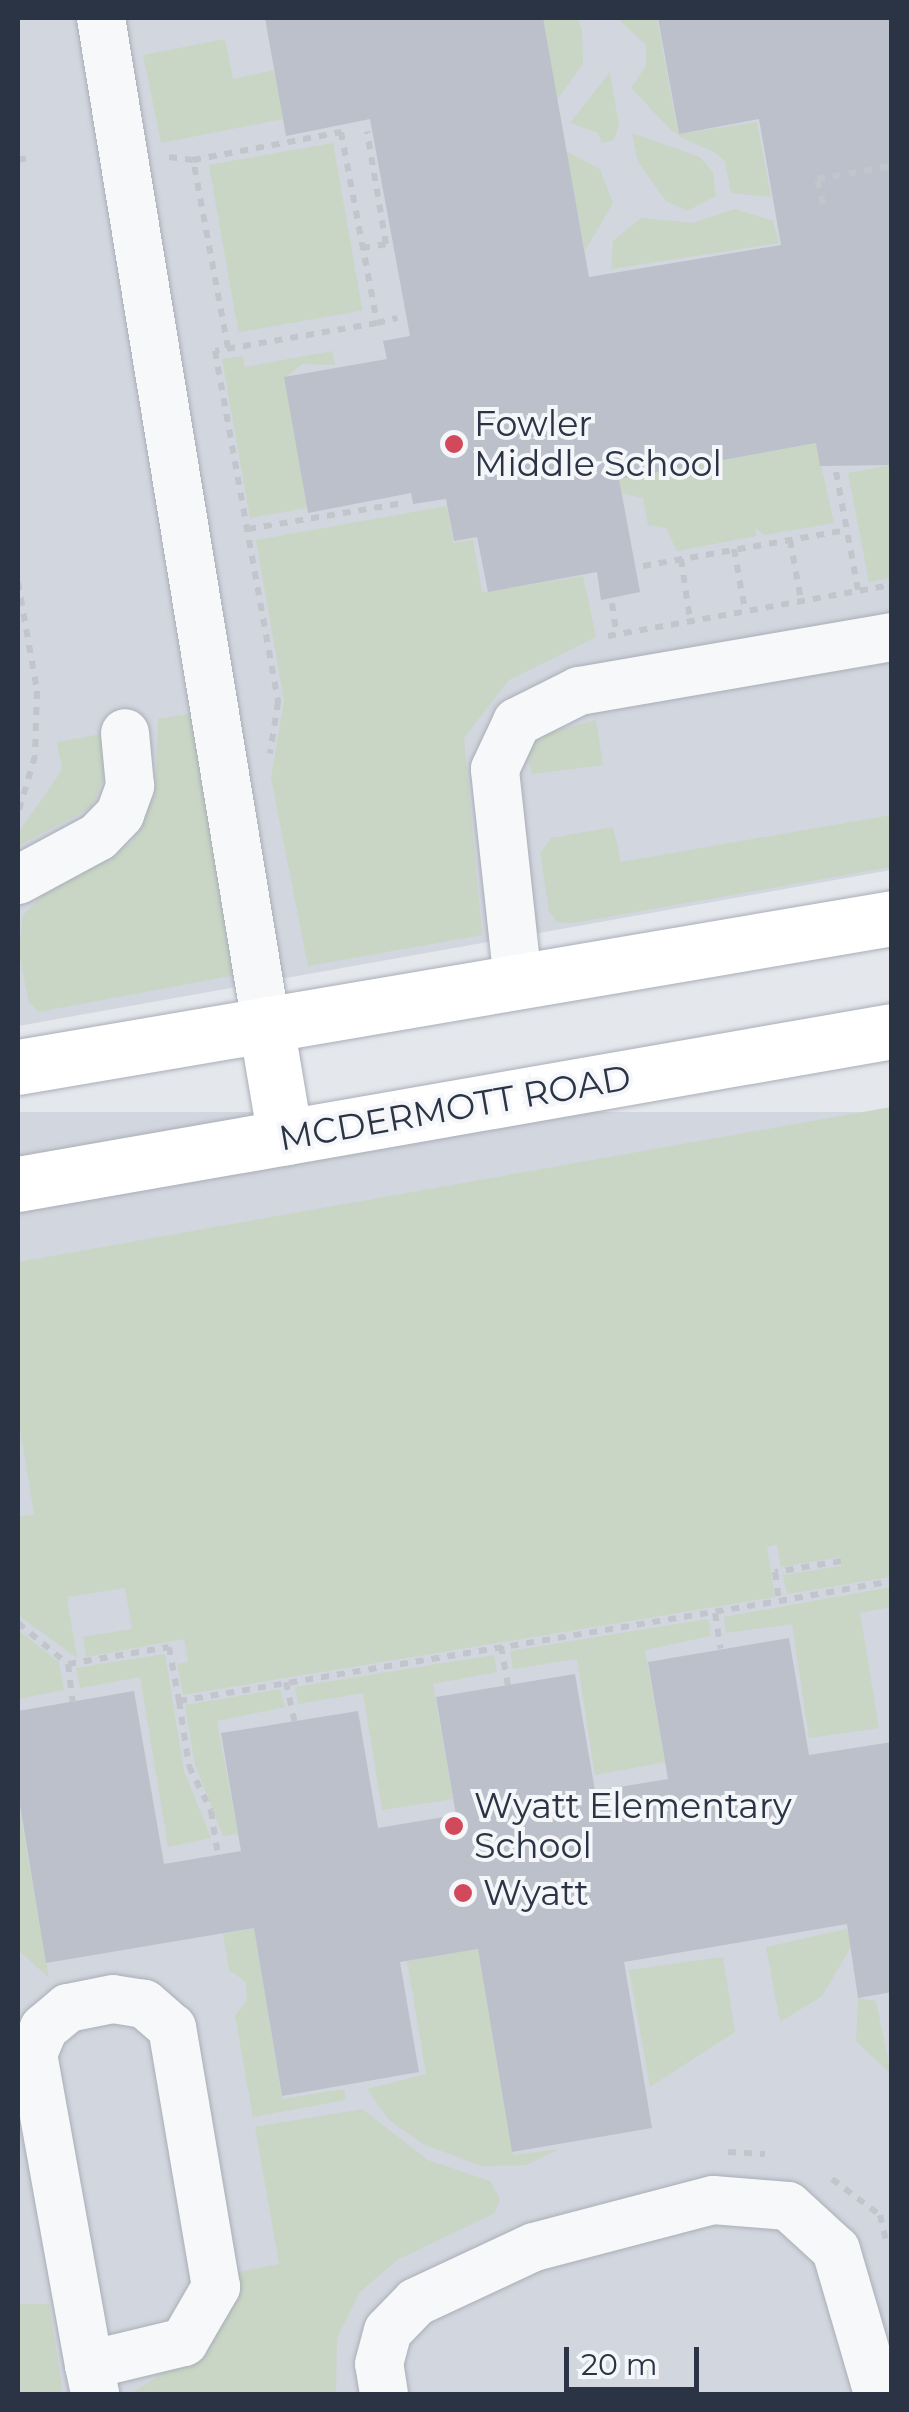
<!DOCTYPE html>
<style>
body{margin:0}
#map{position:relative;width:909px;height:2412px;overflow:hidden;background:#e4e7ec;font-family:Montserrat,sans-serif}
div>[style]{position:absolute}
.built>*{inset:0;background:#d2d6de;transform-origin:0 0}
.green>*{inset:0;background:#c9d6c5;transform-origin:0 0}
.building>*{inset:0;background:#bbc0ca}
.path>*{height:6px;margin-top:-3px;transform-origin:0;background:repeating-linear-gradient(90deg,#c2c5cb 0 8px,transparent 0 16px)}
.roads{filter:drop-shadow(0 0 2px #a9aeb7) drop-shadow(0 0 2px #a9aeb7)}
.minor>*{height:48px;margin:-24px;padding:0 24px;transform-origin:24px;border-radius:24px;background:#f7f8fa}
.major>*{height:55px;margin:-27.5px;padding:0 27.5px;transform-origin:27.5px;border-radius:27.5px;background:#fff}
.dots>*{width:28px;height:28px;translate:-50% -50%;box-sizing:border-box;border:5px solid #f4f6f9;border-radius:50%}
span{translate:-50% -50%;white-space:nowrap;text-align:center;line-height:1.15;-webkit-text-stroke:8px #f4f6f9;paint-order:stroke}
.poi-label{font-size:35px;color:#2b3445}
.left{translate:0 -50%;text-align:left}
.street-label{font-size:35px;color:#2b3445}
.frame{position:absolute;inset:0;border:20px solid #2b3445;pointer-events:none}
.scale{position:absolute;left:564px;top:2347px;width:135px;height:45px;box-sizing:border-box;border:5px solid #2b3445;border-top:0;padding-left:12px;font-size:30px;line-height:35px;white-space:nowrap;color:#2b3445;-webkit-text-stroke:8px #f4f6f9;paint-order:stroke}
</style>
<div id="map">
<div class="built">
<i style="clip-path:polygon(18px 18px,891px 18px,891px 870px,18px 1026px)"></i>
<i style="left:891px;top:1112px;width:1282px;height:885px;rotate:90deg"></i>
</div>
<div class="green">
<i style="clip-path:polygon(543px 18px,578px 18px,582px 30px,583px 64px,557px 100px)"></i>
<i style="clip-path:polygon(657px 18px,678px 134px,757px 122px,771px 197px,731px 193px,725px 161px,714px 152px,682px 138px,670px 129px,631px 88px,646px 66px,646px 45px,618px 19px)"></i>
<i style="clip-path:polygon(225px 39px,233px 79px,274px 70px,283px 119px,161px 143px,143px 55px)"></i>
<i style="clip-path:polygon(610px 72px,619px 125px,614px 140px,602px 143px,598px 133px,570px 123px)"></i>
<i style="clip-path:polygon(632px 133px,700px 157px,713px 172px,716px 196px,687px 211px,666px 201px,638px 162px)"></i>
<i style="left:333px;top:143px;width:170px;height:126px;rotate:80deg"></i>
<i style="clip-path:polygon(566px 151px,600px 169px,613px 203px,585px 251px)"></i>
<i style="clip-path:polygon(735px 209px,773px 221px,779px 243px,611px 269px,613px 241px,641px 218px,693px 223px)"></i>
<i style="clip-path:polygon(332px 351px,335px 365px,302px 364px,285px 378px,307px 508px,250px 518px,222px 359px,243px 356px,245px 367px)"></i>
<i style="clip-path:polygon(816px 443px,834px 523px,764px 535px,755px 528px,756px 536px,677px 551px,666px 528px,648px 525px,643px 498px,622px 493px,619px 479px)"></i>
<i style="clip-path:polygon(891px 465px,891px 578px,869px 582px,848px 473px)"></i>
<i style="clip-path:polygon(447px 506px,453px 543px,473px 540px,482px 592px,583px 576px,596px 637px,509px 680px,464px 738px,482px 935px,308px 966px,271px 778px,284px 701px,256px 540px)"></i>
<i style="clip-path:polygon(196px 713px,236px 975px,38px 1012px,28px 1000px,19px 950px,23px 915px,52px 886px,131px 843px,155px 795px,158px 719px)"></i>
<i style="clip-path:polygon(596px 720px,603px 765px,532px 774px,527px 755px,540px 735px)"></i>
<i style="clip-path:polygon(102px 734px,107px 769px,92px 807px,18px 846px,18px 833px,62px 770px,57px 742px)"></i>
<i style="clip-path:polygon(891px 815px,891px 867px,573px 923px,557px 922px,549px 911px,540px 853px,551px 838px,613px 827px,621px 862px)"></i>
<i style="clip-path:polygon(891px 1107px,891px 1577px,787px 1594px,783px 1575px,841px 1566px,840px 1557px,781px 1567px,777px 1545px,767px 1547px,775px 1597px,183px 1695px,177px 1664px,188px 1662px,184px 1639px,86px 1657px,83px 1637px,132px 1629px,125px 1588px,67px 1597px,77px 1658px,18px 1615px,18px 1517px,34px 1514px,18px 1417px,18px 1262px)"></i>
<i style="clip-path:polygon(891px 1587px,891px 1607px,860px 1613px,879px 1728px,809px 1738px,792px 1624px,726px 1633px,724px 1617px)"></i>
<i style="clip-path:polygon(708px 1619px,711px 1636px,645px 1650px,665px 1762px,595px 1775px,577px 1659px,513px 1669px,510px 1651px)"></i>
<i style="clip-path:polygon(18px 1630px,59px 1662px,64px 1690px,18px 1699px)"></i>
<i style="clip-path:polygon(165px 1654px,184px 1771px,211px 1838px,168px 1847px,140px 1677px,80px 1688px,76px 1668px)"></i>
<i style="clip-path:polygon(494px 1655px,497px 1672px,433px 1684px,453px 1799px,382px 1810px,363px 1693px,298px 1704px,295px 1687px)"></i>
<i style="clip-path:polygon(280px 1689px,285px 1707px,217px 1721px,238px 1834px,223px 1836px,195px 1765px,185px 1705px)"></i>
<i style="clip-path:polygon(18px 1800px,49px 1978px,18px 1950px)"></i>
<i style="clip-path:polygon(864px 1925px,822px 1996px,780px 2022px,766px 1947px)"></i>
<i style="clip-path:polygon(254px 1928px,282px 2099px,344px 2089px,346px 2100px,253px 2117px,235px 2016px,247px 2000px,246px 1982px,229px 1970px,223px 1934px)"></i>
<i style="clip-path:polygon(478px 1949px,513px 2155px,559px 2149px,526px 2165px,481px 2166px,423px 2144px,389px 2120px,367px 2089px,426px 2074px,407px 1961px)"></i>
<i style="clip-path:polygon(723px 1957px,735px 2032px,650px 2087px,629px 1970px)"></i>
<i style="clip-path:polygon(858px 1998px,876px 2001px,891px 2074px,856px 2041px)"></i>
<i style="clip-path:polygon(362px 2109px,428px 2160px,490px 2181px,500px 2199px,495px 2213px,397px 2260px,360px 2292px,337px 2338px,336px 2394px,130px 2394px,213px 2342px,234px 2273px,279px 2264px,255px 2127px)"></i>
<i style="clip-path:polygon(18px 2304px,49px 2304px,63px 2394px,18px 2394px)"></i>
</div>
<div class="building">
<i style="clip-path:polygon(265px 18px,543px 18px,589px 277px,781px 245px,759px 119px,679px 134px,658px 18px,892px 18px,892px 465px,820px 466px,816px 443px,619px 479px,640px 592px,601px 600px,597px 572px,488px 592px,477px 537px,454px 541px,446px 499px,413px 504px,411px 493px,308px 513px,284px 377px,387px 359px,383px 341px,410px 336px,370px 119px,286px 136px)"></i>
<i style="clip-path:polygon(789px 1638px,809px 1755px,892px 1742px,892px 1992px,858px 1998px,847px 1924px,624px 1962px,652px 2128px,512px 2152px,478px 1949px,400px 1962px,419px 2072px,282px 2096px,254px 1928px,46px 1963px,18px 1793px,18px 1711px,134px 1691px,164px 1864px,241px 1851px,221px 1733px,358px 1711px,378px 1828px,456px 1815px,436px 1697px,575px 1674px,595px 1791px,668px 1779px,648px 1662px)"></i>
</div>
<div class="path">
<i style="left:169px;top:157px;width:24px;rotate:7deg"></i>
<i style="left:18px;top:160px;width:9px;rotate:-13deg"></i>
<i style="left:823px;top:204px;width:26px;rotate:-103deg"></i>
<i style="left:817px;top:179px;width:76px;rotate:-9.8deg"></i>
<i style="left:362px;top:248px;width:24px;rotate:-9deg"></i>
<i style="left:386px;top:244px;width:114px;rotate:-99.6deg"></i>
<i style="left:377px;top:323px;width:21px;rotate:-14deg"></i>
<i style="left:228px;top:348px;width:191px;rotate:-100.5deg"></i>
<i style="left:193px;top:160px;width:151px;rotate:-10.7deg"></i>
<i style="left:341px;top:132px;width:194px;rotate:79.3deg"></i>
<i style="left:377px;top:323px;width:164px;rotate:170.2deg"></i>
<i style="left:215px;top:351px;width:357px;rotate:79.8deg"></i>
<i style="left:278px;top:702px;width:52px;rotate:98.9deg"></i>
<i style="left:836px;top:472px;width:120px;rotate:79.4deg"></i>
<i style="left:248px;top:529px;width:158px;rotate:-9.5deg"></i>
<i style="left:790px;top:540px;width:61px;rotate:79.6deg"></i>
<i style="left:734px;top:549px;width:62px;rotate:79.8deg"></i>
<i style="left:681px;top:559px;width:61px;rotate:81.5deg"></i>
<i style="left:643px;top:566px;width:207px;rotate:-10deg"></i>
<i style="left:18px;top:582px;width:111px;rotate:80.1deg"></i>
<i style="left:37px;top:691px;width:65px;rotate:91.8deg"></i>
<i style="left:35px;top:756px;width:59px;rotate:106.6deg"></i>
<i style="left:612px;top:603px;width:29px;rotate:82deg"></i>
<i style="left:608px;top:636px;width:289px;rotate:-10.2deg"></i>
<i style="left:841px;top:1561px;width:67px;rotate:170.5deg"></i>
<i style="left:775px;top:1572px;width:29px;rotate:82deg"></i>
<i style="left:779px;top:1601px;width:115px;rotate:-10deg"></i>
<i style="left:715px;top:1613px;width:36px;rotate:81deg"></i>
<i style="left:18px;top:1623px;width:65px;rotate:39.4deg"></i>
<i style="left:68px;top:1664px;width:102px;rotate:-9.6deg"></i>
<i style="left:169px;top:1647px;width:55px;rotate:79.5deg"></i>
<i style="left:179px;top:1701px;width:608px;rotate:-9.46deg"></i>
<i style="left:501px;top:1646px;width:40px;rotate:80deg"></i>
<i style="left:68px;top:1664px;width:38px;rotate:83deg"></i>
<i style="left:286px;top:1682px;width:40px;rotate:78deg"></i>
<i style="left:179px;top:1701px;width:66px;rotate:81.3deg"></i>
<i style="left:189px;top:1766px;width:50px;rotate:63.9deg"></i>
<i style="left:211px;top:1811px;width:45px;rotate:81deg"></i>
<i style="left:728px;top:2152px;width:37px;rotate:3deg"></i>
<i style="left:832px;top:2179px;width:60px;rotate:36.9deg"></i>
<i style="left:880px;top:2215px;width:27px;rotate:77deg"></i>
</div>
<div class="roads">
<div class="minor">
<i style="left:101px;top:18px;width:1020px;rotate:80.69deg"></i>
<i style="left:18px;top:880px;width:91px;rotate:-28.3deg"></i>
<i style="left:98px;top:837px;width:32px;rotate:-46deg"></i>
<i style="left:120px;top:814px;width:30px;rotate:-70deg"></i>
<i style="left:130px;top:786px;width:53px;rotate:-95.4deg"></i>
<i style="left:518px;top:982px;width:214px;rotate:-96.2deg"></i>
<i style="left:495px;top:769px;width:52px;rotate:-64.9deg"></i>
<i style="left:517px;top:722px;width:69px;rotate:-26.6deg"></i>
<i style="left:579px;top:691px;width:318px;rotate:-9.8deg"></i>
<i style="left:89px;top:2365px;width:98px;rotate:-13.6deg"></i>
<i style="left:184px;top:2342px;width:64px;rotate:-59.8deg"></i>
<i style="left:216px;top:2287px;width:263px;rotate:-99.6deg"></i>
<i style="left:172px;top:2028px;width:37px;rotate:-139deg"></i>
<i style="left:144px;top:2004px;width:31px;rotate:-171deg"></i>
<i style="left:113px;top:1999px;width:46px;rotate:168.7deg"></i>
<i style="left:68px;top:2008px;width:31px;rotate:140deg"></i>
<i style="left:44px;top:2028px;width:28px;rotate:113deg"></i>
<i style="left:33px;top:2054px;width:316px;rotate:79.8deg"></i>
<i style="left:89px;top:2365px;width:30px;rotate:78deg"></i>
<i style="left:384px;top:2394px;width:30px;rotate:-99deg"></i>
<i style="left:379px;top:2364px;width:34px;rotate:-75deg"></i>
<i style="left:388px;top:2331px;width:40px;rotate:-46deg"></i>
<i style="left:416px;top:2302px;width:130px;rotate:-25deg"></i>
<i style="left:534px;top:2247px;width:185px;rotate:-14.7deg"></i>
<i style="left:713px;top:2200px;width:75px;rotate:4.6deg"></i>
<i style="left:788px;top:2206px;width:65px;rotate:42.5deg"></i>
<i style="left:836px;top:2250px;width:150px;rotate:73.7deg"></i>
</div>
<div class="major">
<i style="left:266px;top:1025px;width:114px;rotate:80.4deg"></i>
<i style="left:18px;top:1067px;width:887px;rotate:-9.67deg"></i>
<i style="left:18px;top:1184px;width:887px;rotate:-9.93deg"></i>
</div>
</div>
<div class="dots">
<i style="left:454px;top:444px;background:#d1495b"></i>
<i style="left:454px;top:1826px;background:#d1495b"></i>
<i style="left:463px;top:1893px;background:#d1495b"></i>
</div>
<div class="poi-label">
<span class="left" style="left:474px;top:444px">Fowler<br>Middle School</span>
<span class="left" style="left:474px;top:1826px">Wyatt Elementary<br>School</span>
<span class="left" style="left:483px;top:1893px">Wyatt</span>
</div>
<div class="street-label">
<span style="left:455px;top:1108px;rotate:-10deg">MCDERMOTT ROAD</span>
</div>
<div class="frame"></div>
<div class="scale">20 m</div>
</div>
